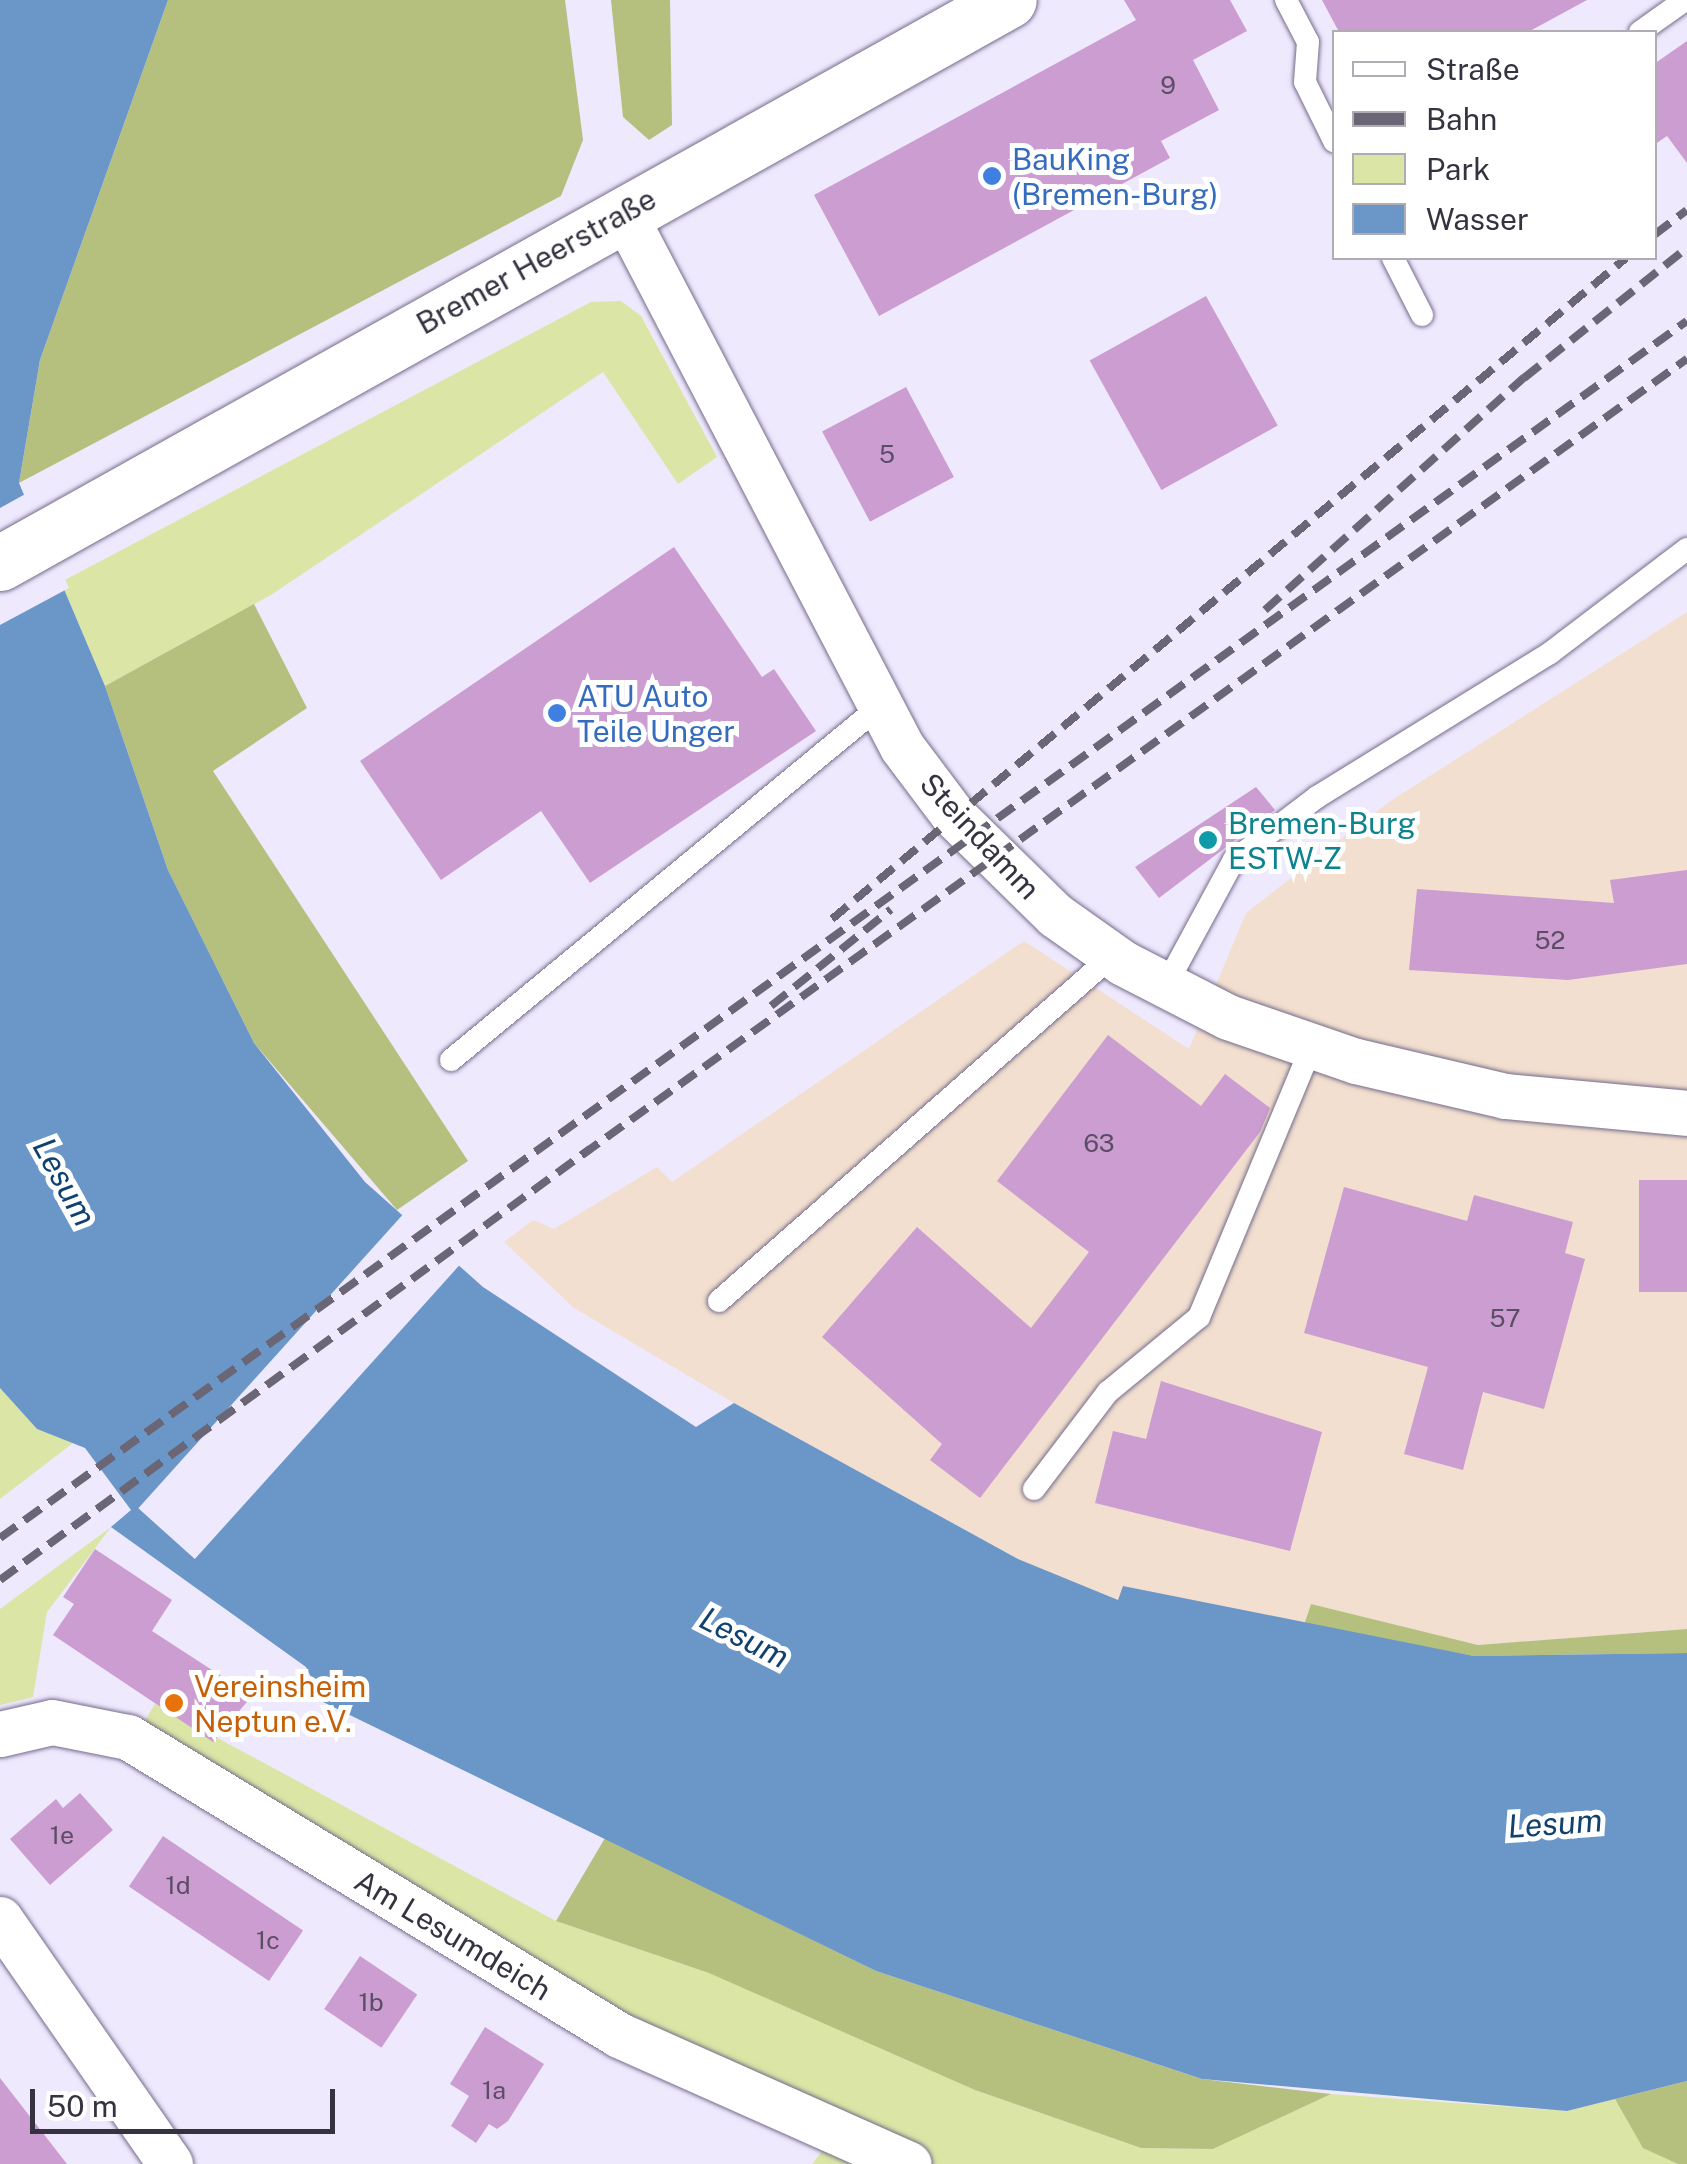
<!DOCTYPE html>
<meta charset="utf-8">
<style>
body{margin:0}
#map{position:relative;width:1687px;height:2164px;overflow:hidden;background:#efe9fe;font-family:"Public Sans",sans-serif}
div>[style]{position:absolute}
.industrial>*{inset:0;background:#f2dfcf}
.green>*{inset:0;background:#dbe5a5}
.forest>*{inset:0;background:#b6c07e}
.water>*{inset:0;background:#6a97c8}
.pier>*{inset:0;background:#efe9fe;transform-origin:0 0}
.building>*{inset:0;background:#cb9dd1;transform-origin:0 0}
.roads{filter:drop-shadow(0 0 2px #756c8b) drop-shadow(0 0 2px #756c8b)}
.service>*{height:22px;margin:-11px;padding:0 11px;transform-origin:11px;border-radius:11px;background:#fff}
.minor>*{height:45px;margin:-22.5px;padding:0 22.5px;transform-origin:22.5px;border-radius:22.5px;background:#fff}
.secondary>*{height:55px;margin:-27.5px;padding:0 27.5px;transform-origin:27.5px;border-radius:27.5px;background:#fff}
.rail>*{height:8px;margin-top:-4px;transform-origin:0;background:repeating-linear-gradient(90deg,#6a6676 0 20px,transparent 0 30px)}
.dots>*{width:28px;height:28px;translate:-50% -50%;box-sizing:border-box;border:5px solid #fff;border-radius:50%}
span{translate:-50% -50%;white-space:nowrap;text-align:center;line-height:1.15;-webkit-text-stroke:10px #fff;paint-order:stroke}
.number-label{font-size:25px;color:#5b4d64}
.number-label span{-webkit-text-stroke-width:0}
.shop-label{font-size:30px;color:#366cbe}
.left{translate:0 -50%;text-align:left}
.street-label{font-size:30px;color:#363240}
.culture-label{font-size:30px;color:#0d838f}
.food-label{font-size:30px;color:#c56008}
.water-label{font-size:32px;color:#10416f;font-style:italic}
.legend{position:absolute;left:1332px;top:30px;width:325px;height:230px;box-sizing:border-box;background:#fff;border:2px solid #afadb3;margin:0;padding:12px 18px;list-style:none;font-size:30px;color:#363240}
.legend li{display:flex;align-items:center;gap:20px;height:50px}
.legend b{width:50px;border:2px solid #afadb3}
.scale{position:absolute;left:30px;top:2089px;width:305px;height:45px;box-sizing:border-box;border:5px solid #363240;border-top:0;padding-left:12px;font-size:30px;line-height:35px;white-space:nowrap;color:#363240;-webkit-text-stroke:8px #fff;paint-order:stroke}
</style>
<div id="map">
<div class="industrial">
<i style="clip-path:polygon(1687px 612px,1687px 1629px,1478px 1645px,1311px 1604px,1304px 1625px,1124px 1586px,1118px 1601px,1018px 1559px,734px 1403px,574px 1308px,504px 1242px,533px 1220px,554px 1229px,657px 1167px,672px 1182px,1024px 941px,1189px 1049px,1246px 913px,1389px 802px)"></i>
</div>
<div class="green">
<i style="clip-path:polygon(621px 301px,641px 316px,717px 457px,678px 484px,603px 372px,271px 595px,105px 686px,61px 582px,591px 302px)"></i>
<i style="clip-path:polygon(0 1388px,37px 1429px,73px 1443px,0 1499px)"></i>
<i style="clip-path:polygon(111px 1527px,47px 1612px,33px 1697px,0 1705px,0 1609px)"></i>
<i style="clip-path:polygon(155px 1704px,556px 1921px,710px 1973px,975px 2090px,1141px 2148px,1213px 2149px,1331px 2094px,1567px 2111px,1615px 2099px,1643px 2147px,1678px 2164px,812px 2164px,823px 2150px,647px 2030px,141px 1727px)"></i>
</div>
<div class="forest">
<i style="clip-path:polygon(168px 0,565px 0,583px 140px,561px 196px,19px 483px,40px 360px)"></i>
<i style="clip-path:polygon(611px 0,670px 0,672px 125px,649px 140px,623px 117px)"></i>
<i style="clip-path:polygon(254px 604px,307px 708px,213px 771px,468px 1161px,397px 1210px,254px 1043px,168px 870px,105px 686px)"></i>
<i style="clip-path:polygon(1311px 1604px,1478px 1645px,1687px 1629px,1687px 1653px,1474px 1656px,1304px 1625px)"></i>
<i style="clip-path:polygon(605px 1838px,876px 1971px,1202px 2079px,1331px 2094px,1213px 2149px,1141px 2148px,975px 2090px,709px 1973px,556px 1921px)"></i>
<i style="clip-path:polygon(1687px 2081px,1687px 2164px,1678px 2164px,1643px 2148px,1615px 2099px)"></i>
</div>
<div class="water">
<i style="clip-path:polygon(0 0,168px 0,40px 360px,19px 483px,105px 686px,168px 870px,254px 1043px,365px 1182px,483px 1287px,696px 1427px,734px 1403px,1018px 1559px,1118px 1600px,1123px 1586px,1474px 1656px,1687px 1653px,1687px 2081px,1567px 2111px,1202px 2079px,876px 1971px,323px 1702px,306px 1667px,111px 1527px,131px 1510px,85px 1448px,37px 1429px,0 1388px)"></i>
</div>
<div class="pier">
<i style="clip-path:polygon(29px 492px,69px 588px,0 625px,0 508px)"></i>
<i style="left:406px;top:1211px;width:76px;height:400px;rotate:42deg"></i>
</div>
<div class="building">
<i style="clip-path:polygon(1124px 0,1230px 0,1247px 31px,1193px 60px,1219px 110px,1161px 141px,1170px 158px,879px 316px,814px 195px,1136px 20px)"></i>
<i style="clip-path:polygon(1322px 0,1587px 0,1528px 32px,1339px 32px)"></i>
<i style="clip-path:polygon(1687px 41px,1687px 163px,1667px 136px,1654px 145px,1654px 64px)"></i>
<i style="left:1206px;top:296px;width:148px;height:133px;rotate:61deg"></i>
<i style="left:906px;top:387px;width:102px;height:95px;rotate:62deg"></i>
<i style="clip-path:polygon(674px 547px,762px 677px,774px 669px,816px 731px,590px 883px,541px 811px,441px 880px,360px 761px)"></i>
<i style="clip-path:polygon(1256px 787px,1275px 810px,1159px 898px,1135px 867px)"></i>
<i style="clip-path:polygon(1687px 870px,1687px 964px,1568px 980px,1409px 970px,1417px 889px,1614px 903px,1610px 880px)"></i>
<i style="clip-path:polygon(1108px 1035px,1201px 1106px,1225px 1074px,1270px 1108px,1260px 1132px,980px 1498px,930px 1460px,942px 1444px,822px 1337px,917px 1227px,1031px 1328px,1089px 1252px,997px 1181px)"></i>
<i style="left:1687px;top:1180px;width:112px;height:48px;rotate:90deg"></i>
<i style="clip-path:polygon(1344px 1187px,1467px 1221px,1474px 1195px,1573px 1222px,1565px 1253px,1585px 1259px,1544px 1409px,1483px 1392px,1463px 1470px,1404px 1454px,1428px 1367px,1304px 1333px)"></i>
<i style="clip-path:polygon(1161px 1381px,1322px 1432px,1290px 1551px,1095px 1503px,1113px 1431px,1146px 1439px)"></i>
<i style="clip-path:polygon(95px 1549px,172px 1600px,152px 1631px,252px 1696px,213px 1742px,53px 1635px,74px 1604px,63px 1597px)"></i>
<i style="clip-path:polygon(80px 1793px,113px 1830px,50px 1885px,10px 1839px,56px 1799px,63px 1808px)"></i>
<i style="left:163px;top:1836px;width:169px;height:61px;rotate:34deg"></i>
<i style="left:360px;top:1956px;width:69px;height:64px;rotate:34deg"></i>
<i style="clip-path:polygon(485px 2027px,544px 2064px,508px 2121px,497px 2129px,489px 2124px,476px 2143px,451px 2126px,469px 2096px,450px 2084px)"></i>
<i style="clip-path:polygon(0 2078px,67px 2164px,0 2164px)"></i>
</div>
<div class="roads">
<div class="service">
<i style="left:1286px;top:0;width:47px;rotate:62.4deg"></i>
<i style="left:1308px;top:42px;width:40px;rotate:94.3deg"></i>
<i style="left:1305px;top:82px;width:66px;rotate:63.8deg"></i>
<i style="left:1640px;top:32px;width:55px;rotate:-35.4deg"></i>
<i style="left:1393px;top:258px;width:64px;rotate:63deg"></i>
<i style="left:1166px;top:985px;width:142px;rotate:-61.5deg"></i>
<i style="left:1234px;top:860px;width:104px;rotate:-37.2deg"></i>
<i style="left:1317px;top:797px;width:274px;rotate:-31.7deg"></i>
<i style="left:1550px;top:653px;width:172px;rotate:-37.2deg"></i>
<i style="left:451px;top:1060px;width:555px;rotate:-39.51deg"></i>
<i style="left:719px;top:1301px;width:523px;rotate:-41.28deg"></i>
<i style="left:1034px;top:1489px;width:122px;rotate:-52.7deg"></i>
<i style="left:1108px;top:1392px;width:118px;rotate:-39.5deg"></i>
<i style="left:1199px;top:1317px;width:294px;rotate:-67.4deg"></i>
</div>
<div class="minor">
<i style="left:623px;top:212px;width:603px;rotate:62.46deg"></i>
<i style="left:902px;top:747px;width:85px;rotate:53.1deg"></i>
<i style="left:953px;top:815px;width:143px;rotate:44.4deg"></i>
<i style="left:1055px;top:915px;width:83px;rotate:35.2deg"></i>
<i style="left:1123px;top:963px;width:118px;rotate:27.2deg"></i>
<i style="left:1228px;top:1017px;width:135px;rotate:19deg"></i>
<i style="left:1356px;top:1061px;width:153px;rotate:13.2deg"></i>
<i style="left:1505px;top:1096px;width:183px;rotate:5.3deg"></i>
<i style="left:0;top:1734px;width:53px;rotate:-13deg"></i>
<i style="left:52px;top:1722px;width:77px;rotate:11.2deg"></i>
<i style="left:128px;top:1737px;width:574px;rotate:31.25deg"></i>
<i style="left:619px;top:2035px;width:317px;rotate:24deg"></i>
<i style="left:0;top:1919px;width:298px;rotate:55.2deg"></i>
</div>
<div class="secondary">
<i style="left:0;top:563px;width:1155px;rotate:-29.16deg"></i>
</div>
</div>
<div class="rail">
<i style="left:1654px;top:235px;width:41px;rotate:-37.1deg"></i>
<i style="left:1265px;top:610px;width:348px;rotate:-41.9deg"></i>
<i style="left:1524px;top:378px;width:208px;rotate:-38.6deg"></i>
<i style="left:832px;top:919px;width:1033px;rotate:-39.78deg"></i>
<i style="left:771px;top:1006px;width:154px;rotate:-38.9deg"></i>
<i style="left:582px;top:1155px;width:1362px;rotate:-35.77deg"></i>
<i style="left:0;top:1538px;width:2080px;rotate:-35.81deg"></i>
<i style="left:0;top:1580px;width:731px;rotate:-36.15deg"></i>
</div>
<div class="dots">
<i style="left:992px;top:176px;background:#3f7fe0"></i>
<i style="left:557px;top:713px;background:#3f7fe0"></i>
<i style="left:1208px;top:840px;background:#0f9aa8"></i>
<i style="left:174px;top:1703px;background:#e8710a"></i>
</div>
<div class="number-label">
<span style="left:1168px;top:85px">9</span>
<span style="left:887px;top:454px">5</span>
<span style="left:1550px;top:940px">52</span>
<span style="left:1099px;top:1143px">63</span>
<span style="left:1505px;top:1318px">57</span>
<span style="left:62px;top:1835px">1e</span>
<span style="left:178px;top:1885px">1d</span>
<span style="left:268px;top:1940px">1c</span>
<span style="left:371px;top:2002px">1b</span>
<span style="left:494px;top:2090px">1a</span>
</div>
<div class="shop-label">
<span class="left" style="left:1012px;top:176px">BauKing<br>(Bremen-Burg)</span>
<span class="left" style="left:577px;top:713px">ATU Auto<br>Teile Unger</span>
</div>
<div class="street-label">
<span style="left:536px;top:261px;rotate:-29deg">Bremer Heerstraße</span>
<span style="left:980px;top:836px;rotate:47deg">Steindamm</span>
<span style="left:453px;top:1935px;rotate:31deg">Am Lesumdeich</span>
</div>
<div class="culture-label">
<span class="left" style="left:1228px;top:840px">Bremen-Burg<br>ESTW-Z</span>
</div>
<div class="food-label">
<span class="left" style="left:194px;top:1703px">Vereinsheim<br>Neptun e.V.</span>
</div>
<div class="water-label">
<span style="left:64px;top:1182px;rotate:61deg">Lesum</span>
<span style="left:744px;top:1638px;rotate:27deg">Lesum</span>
<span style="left:1555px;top:1824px;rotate:-4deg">Lesum</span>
</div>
<ul class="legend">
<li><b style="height:12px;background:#fff"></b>Straße</li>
<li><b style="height:12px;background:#6a6676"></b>Bahn</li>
<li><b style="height:28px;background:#dbe5a5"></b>Park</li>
<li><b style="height:28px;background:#6a97c8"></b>Wasser</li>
</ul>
<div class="scale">50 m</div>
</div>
